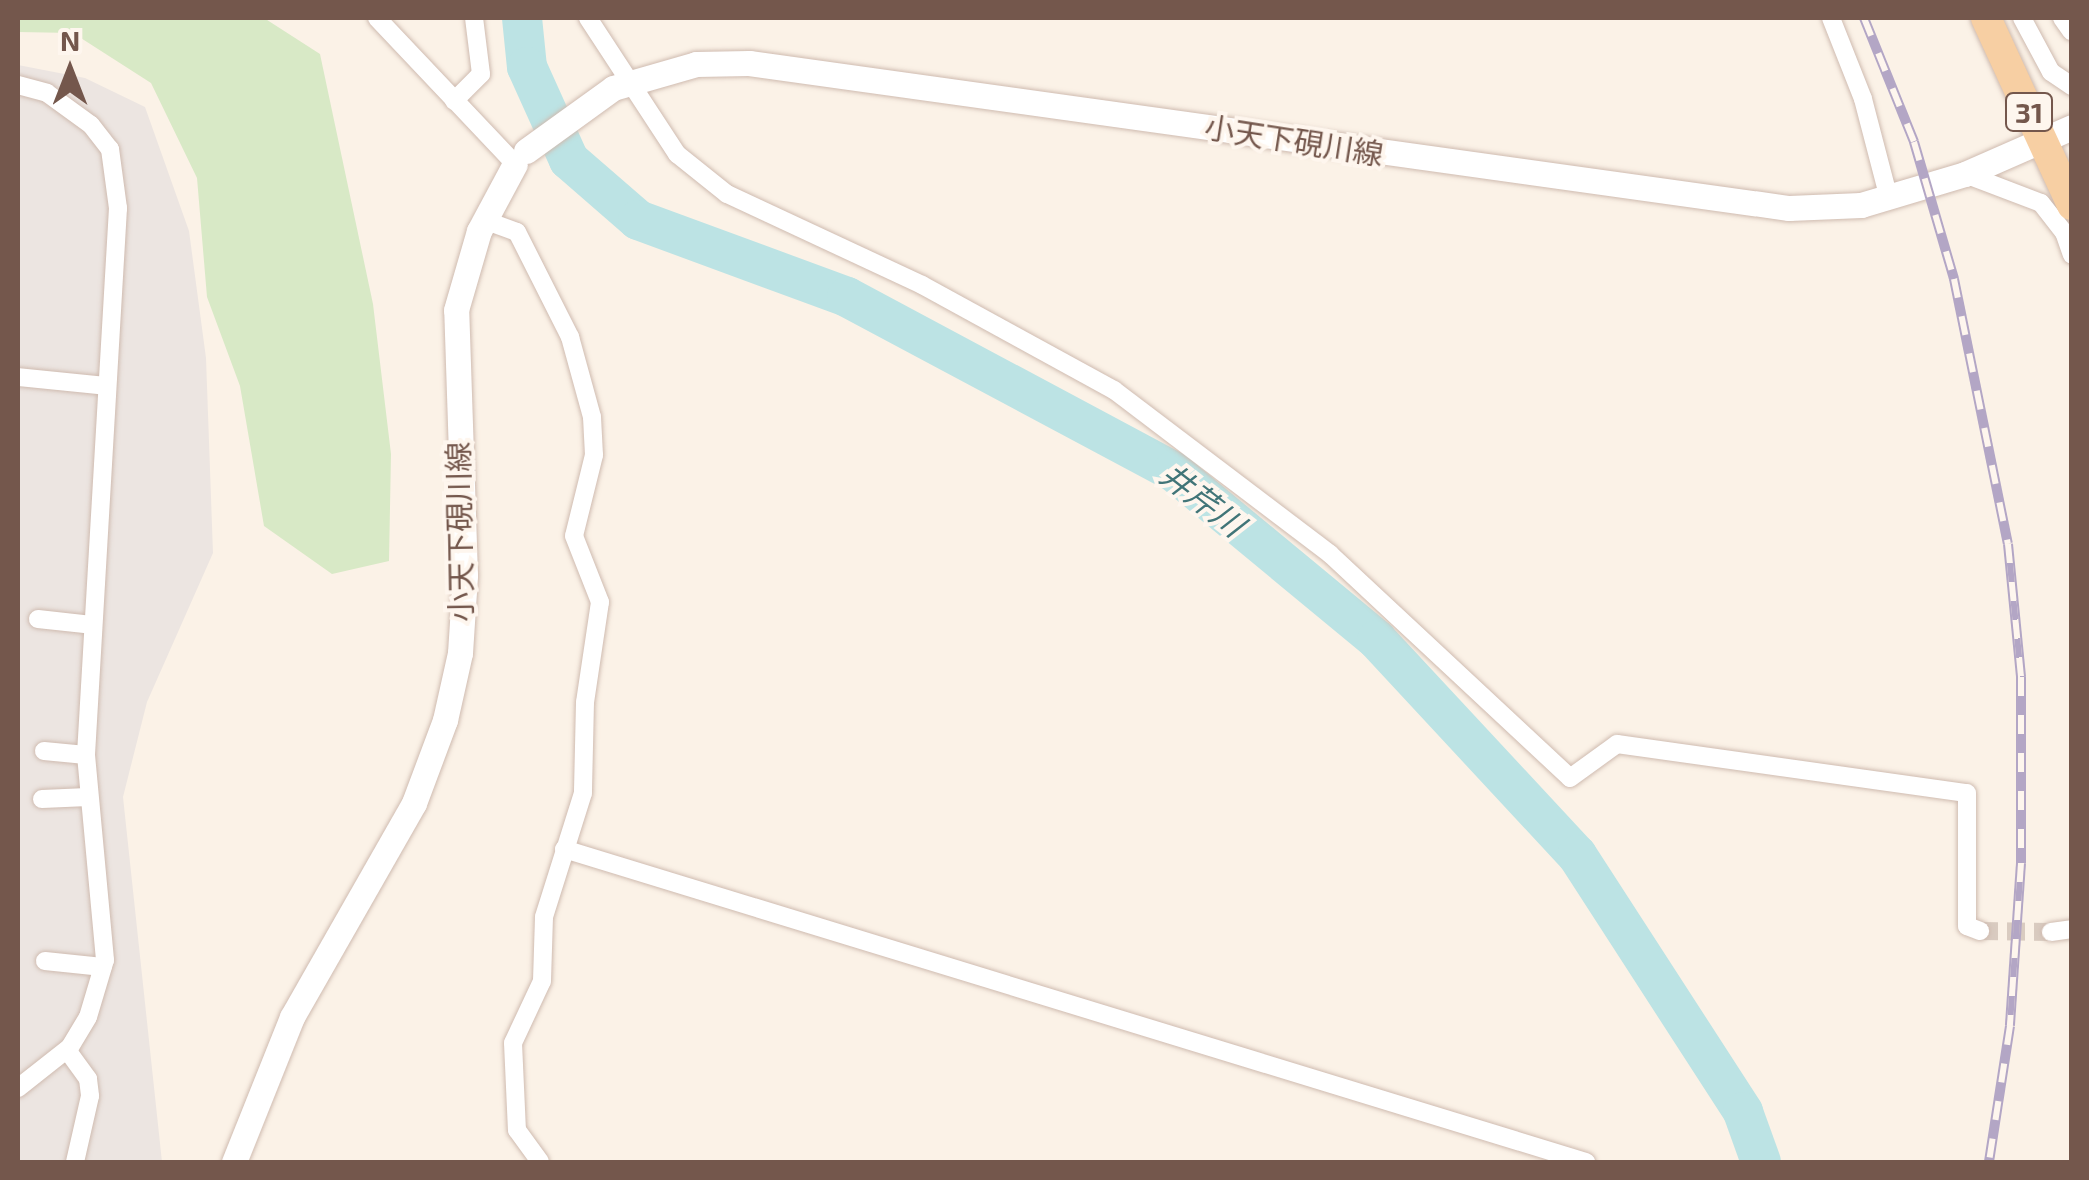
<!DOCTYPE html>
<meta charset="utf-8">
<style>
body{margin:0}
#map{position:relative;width:2089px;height:1180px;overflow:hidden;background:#fbf2e7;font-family:"Exo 2","Noto Sans JP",sans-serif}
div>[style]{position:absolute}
.industrial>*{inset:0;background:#ece5e1}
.green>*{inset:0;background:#d8e9c6}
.river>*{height:40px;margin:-20px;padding:0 20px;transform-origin:20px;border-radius:20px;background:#bce3e4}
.street-tunnel>*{height:18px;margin-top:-9px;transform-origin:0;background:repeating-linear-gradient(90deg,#d9cbc0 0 18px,transparent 0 27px)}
.roads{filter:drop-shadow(0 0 2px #cfbbb0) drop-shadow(0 0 2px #cfbbb0)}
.street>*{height:18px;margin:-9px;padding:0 9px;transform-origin:9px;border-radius:9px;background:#fff}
.secondary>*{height:25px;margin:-12.5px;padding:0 12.5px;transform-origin:12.5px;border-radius:12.5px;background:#fff}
.primary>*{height:30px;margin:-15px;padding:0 15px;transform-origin:15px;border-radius:15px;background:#f7cfa3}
.rail>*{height:10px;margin-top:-5px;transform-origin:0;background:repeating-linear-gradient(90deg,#fef6ee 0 19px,#b3a6c5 0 38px);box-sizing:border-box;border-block:2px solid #b3a6c5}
span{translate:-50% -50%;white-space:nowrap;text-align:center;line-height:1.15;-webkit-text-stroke:8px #fef6ee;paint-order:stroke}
.shield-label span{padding:2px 8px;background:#fef6ee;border:2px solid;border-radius:8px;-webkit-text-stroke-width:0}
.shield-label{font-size:28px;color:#74574c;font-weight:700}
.street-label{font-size:30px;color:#74574c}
.water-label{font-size:32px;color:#417578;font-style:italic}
.frame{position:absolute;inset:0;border:20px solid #74574c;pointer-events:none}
.north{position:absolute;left:20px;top:20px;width:100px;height:100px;-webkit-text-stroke:8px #fef6ee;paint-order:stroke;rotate:0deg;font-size:28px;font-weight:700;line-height:40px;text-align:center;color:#74574c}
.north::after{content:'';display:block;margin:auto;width:35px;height:45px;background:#74574c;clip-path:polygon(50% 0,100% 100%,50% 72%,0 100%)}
</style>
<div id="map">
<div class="industrial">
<i style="clip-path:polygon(18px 65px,85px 78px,145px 107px,189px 231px,206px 358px,213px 553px,147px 702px,123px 797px,162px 1162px,18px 1162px)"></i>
</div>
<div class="green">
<i style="clip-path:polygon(18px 18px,264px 18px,320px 54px,373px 304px,391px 454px,389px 561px,332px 574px,264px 526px,240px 386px,207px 297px,197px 178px,151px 83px,73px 33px,18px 32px)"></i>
</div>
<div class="river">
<i style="left:522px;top:18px;width:49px;rotate:84.2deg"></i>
<i style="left:527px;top:67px;width:102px;rotate:65.7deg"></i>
<i style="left:569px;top:160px;width:91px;rotate:41deg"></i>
<i style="left:638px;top:220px;width:223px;rotate:20.2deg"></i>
<i style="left:847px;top:297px;width:370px;rotate:28.1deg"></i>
<i style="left:1173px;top:471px;width:265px;rotate:39.6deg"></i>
<i style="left:1377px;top:640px;width:294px;rotate:47.1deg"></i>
<i style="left:1577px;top:855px;width:306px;rotate:57.1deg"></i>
<i style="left:1743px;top:1112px;width:53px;rotate:70.2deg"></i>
</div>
<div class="street-tunnel">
<i style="left:1980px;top:931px;width:71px;rotate:0.8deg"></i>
</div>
<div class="roads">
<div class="street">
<i style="left:377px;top:18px;width:201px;rotate:46.6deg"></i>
<i style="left:588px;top:18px;width:163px;rotate:56.8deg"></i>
<i style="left:677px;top:154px;width:64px;rotate:38.7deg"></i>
<i style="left:727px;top:194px;width:215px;rotate:25deg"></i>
<i style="left:922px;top:285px;width:219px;rotate:28.7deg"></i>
<i style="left:1114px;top:390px;width:271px;rotate:37.2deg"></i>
<i style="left:1330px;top:554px;width:328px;rotate:43deg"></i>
<i style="left:1570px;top:778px;width:58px;rotate:-35.9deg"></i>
<i style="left:1617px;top:744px;width:353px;rotate:8deg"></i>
<i style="left:1967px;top:793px;width:133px;rotate:90deg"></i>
<i style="left:1967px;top:926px;width:14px;rotate:21deg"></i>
<i style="left:1831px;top:18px;width:87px;rotate:68.4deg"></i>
<i style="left:1863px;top:99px;width:99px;rotate:75.4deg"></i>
<i style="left:2022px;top:18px;width:61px;rotate:61.8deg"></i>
<i style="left:2051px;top:72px;width:25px;rotate:34deg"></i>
<i style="left:2062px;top:18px;width:16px;rotate:55deg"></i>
<i style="left:18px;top:85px;width:30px;rotate:15deg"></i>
<i style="left:47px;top:93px;width:54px;rotate:36deg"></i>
<i style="left:91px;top:125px;width:31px;rotate:52deg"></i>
<i style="left:110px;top:149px;width:60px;rotate:82.3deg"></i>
<i style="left:118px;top:208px;width:548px;rotate:93.35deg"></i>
<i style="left:86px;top:755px;width:206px;rotate:84.7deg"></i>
<i style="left:105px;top:960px;width:59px;rotate:106.6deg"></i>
<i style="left:88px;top:1017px;width:35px;rotate:121deg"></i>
<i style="left:70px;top:1047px;width:66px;rotate:141.7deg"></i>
<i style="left:454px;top:101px;width:38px;rotate:-45deg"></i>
<i style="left:481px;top:74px;width:56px;rotate:-97.1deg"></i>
<i style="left:1965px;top:174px;width:81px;rotate:20.9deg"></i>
<i style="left:2041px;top:203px;width:37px;rotate:52deg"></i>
<i style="left:2064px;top:232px;width:24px;rotate:71deg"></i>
<i style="left:484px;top:220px;width:35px;rotate:20deg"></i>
<i style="left:517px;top:232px;width:118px;rotate:63.2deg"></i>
<i style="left:570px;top:337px;width:83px;rotate:74.6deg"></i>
<i style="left:592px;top:417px;width:38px;rotate:87deg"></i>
<i style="left:594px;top:455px;width:83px;rotate:103.9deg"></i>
<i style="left:574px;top:536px;width:71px;rotate:68.5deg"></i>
<i style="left:600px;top:602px;width:101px;rotate:98.5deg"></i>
<i style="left:585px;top:702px;width:91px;rotate:91.3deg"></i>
<i style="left:583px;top:793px;width:130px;rotate:107.5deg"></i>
<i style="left:544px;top:917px;width:64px;rotate:91.8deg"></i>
<i style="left:542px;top:981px;width:68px;rotate:115.1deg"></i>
<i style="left:513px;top:1043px;width:87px;rotate:87.4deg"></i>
<i style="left:517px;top:1130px;width:39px;rotate:54deg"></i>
<i style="left:18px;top:377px;width:89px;rotate:5.8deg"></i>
<i style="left:38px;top:619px;width:54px;rotate:6.3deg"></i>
<i style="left:44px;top:751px;width:42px;rotate:5.4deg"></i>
<i style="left:42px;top:799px;width:46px;rotate:-2.5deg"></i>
<i style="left:564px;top:849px;width:1069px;rotate:17.03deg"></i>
<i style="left:2051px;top:932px;width:21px;rotate:-8deg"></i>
<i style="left:45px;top:961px;width:58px;rotate:5.9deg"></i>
<i style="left:67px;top:1050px;width:36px;rotate:54deg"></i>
<i style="left:88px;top:1079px;width:17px;rotate:83deg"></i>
<i style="left:90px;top:1096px;width:68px;rotate:102.8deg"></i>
</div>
<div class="secondary">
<i style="left:526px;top:151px;width:107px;rotate:-35.9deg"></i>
<i style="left:613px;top:88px;width:86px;rotate:-16.1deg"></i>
<i style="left:696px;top:64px;width:53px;rotate:-1.1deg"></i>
<i style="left:749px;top:63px;width:1050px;rotate:7.94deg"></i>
<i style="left:1789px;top:208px;width:72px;rotate:-2.4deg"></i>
<i style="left:1861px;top:205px;width:109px;rotate:-16.6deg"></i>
<i style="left:1965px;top:174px;width:117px;rotate:-23.7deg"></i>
<i style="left:234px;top:1162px;width:156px;rotate:-68.2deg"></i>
<i style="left:292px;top:1017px;width:246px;rotate:-60.3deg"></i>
<i style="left:414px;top:803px;width:89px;rotate:-69.5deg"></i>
<i style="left:445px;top:720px;width:69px;rotate:-77.4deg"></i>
<i style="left:460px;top:653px;width:78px;rotate:-86.3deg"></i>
<i style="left:465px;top:575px;width:265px;rotate:-91.9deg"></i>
<i style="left:456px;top:310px;width:82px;rotate:-73.8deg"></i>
<i style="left:479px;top:231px;width:76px;rotate:-61.8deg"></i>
</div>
<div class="primary">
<i style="left:1986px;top:18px;width:206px;rotate:65.3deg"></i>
</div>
</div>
<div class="rail">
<i style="left:1864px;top:18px;width:134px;rotate:68deg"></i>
<i style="left:1914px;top:142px;width:143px;rotate:73.7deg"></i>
<i style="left:1954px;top:279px;width:270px;rotate:78.5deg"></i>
<i style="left:2008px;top:544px;width:134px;rotate:84.4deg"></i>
<i style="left:2021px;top:677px;width:186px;rotate:90deg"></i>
<i style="left:2021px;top:863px;width:163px;rotate:93.9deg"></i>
<i style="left:2010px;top:1026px;width:138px;rotate:98.8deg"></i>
</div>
<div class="shield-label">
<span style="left:2029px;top:112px">31</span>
</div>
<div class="street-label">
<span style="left:1294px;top:140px;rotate:9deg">小天下硯川線</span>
<span style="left:459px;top:532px;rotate:-91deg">小天下硯川線</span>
</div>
<div class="water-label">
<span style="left:1203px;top:499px;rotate:38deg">井芹川</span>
</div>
<div class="frame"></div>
<div class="north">N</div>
</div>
